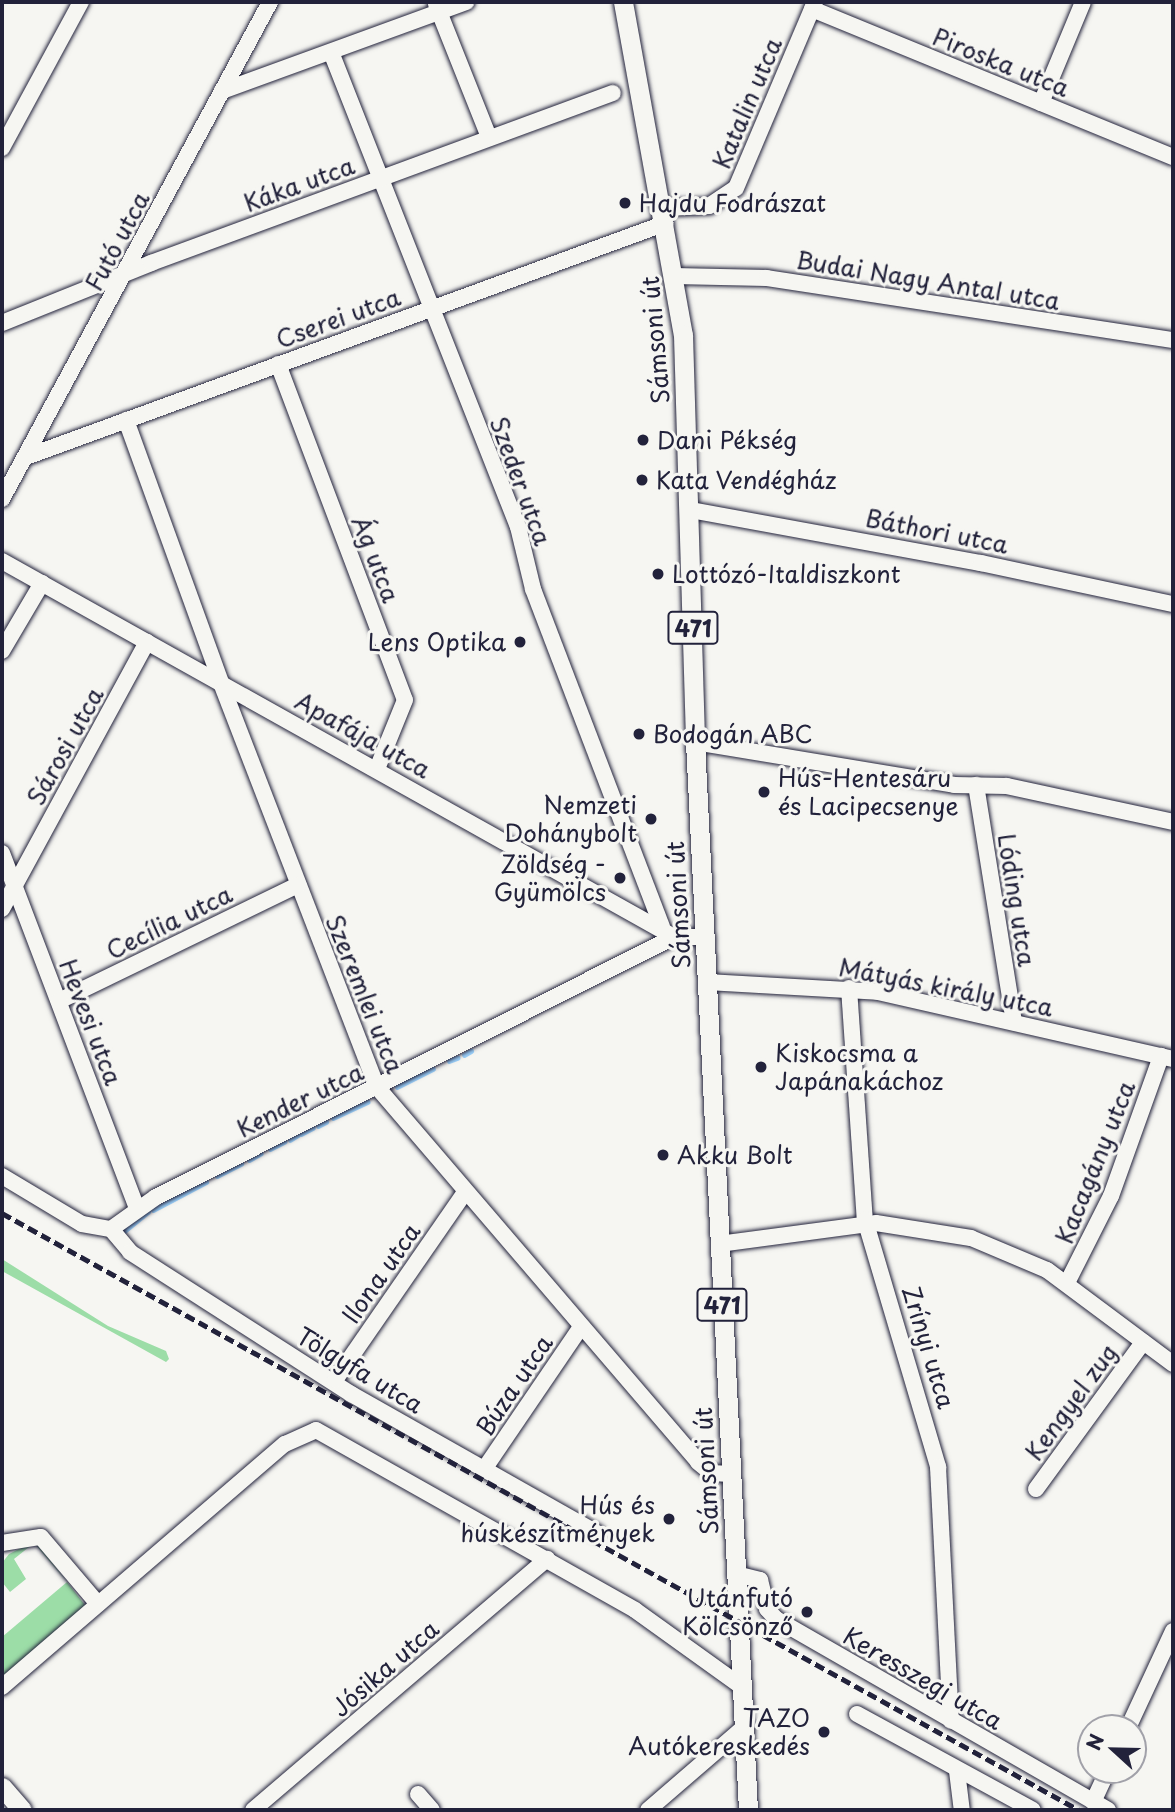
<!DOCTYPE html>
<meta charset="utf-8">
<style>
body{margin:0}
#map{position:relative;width:1175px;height:1812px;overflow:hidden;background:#f6f6f2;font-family:"Playpen Sans",sans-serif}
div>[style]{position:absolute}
.green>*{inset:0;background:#9cdda7}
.stream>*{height:4.5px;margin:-2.25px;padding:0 2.25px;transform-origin:2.25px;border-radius:2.25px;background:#9dd2fb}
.roads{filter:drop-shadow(0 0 2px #22223b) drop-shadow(0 0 2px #22223b)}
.minor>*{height:16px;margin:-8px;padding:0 8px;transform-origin:8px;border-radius:8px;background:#f6f6f2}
.major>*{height:19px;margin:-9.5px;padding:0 9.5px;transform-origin:9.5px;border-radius:9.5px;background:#f6f6f2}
.rail>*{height:4.5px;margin-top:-2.25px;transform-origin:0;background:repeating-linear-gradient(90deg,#22223b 0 10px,transparent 0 15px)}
.dots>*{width:19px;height:19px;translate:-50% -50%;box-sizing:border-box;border:4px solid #f6f6f2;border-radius:50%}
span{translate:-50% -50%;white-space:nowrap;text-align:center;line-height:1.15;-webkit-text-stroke:6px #f6f6f2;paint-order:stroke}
.shield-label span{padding:2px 5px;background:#f6f6f2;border:2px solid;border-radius:5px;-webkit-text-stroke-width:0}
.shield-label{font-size:23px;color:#22223b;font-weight:700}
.street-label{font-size:24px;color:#22223b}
.poi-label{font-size:24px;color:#22223b}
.left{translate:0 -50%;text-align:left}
.right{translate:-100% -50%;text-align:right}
.frame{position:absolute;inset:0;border:4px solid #22223b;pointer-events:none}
.north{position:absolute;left:1077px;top:1714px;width:70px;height:70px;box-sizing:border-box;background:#f6f6f2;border:2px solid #a1a1a9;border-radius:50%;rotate:292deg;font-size:19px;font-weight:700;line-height:28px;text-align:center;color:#22223b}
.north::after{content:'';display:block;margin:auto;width:24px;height:32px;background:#22223b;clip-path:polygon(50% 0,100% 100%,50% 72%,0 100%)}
</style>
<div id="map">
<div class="green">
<i style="clip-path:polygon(2px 1259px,108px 1326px,166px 1351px,169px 1359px,166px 1362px,2px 1271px)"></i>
<i style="clip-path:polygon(35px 1541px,85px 1605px,2px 1679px,2px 1637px,67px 1582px,34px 1543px,14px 1559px,26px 1579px,10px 1592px,2px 1582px,2px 1563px,9px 1554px)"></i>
</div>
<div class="stream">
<i style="left:464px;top:1055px;width:8px;rotate:-30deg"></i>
<i style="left:449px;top:1061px;width:9px;rotate:-21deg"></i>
<i style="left:397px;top:1087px;width:40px;rotate:-26.6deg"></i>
<i style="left:333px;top:1118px;width:38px;rotate:-25deg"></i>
<i style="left:318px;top:1126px;width:9px;rotate:-27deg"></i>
<i style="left:301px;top:1134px;width:13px;rotate:-27deg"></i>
<i style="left:290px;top:1140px;width:9px;rotate:-32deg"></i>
<i style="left:270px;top:1149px;width:16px;rotate:-27deg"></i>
<i style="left:249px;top:1160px;width:13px;rotate:-29deg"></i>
<i style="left:217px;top:1176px;width:27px;rotate:-27deg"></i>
<i style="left:153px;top:1210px;width:60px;rotate:-27.8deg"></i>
<i style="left:123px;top:1232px;width:32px;rotate:-39deg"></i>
</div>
<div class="roads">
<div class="minor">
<i style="left:436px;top:4px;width:143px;rotate:68.3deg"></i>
<i style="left:812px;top:9px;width:390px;rotate:22.3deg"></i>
<i style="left:331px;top:52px;width:510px;rotate:68.51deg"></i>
<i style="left:518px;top:527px;width:64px;rotate:76.4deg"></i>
<i style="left:533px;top:589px;width:362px;rotate:69.1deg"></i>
<i style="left:222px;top:91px;width:260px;rotate:-20deg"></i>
<i style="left:1041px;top:103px;width:109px;rotate:-67.4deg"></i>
<i style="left:2px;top:148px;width:166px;rotate:-61.6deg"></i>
<i style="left:664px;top:208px;width:45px;rotate:-2.5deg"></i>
<i style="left:709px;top:206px;width:32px;rotate:-34deg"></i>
<i style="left:736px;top:188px;width:202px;rotate:-67deg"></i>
<i style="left:674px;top:276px;width:93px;rotate:1.2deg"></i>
<i style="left:767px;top:278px;width:411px;rotate:8.7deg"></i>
<i style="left:2px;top:323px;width:161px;rotate:-21.9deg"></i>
<i style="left:151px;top:263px;width:492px;rotate:-20.2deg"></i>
<i style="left:278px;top:364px;width:359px;rotate:69.3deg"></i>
<i style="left:405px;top:700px;width:74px;rotate:112.1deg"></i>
<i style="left:126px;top:420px;width:280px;rotate:70.1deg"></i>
<i style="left:221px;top:683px;width:433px;rotate:68.9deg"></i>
<i style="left:377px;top:1087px;width:494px;rotate:49.4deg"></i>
<i style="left:698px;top:1462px;width:17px;rotate:40deg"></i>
<i style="left:711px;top:1473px;width:20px;rotate:3deg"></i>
<i style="left:26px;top:457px;width:681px;rotate:-20.08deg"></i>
<i style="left:2px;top:499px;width:565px;rotate:-61.66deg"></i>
<i style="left:691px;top:510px;width:295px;rotate:10.4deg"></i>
<i style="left:981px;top:563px;width:196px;rotate:12.1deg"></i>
<i style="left:2px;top:561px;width:770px;rotate:29.23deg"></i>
<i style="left:674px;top:937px;width:30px"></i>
<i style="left:2px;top:651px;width:79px;rotate:-59.5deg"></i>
<i style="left:695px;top:742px;width:263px;rotate:9.4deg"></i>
<i style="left:954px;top:785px;width:53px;rotate:1.1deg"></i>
<i style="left:1007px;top:786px;width:170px;rotate:12.2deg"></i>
<i style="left:976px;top:785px;width:240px;rotate:80.9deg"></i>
<i style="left:2px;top:853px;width:380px;rotate:69.2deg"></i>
<i style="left:2px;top:909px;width:304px;rotate:-61.5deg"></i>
<i style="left:707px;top:982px;width:171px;rotate:3.3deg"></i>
<i style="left:878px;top:992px;width:303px;rotate:12.8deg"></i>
<i style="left:849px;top:988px;width:233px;rotate:86.1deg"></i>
<i style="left:865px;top:1220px;width:258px;rotate:73.5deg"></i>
<i style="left:938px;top:1467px;width:254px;rotate:87.1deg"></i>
<i style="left:59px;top:1001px;width:266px;rotate:-25.9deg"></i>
<i style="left:2px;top:1176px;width:93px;rotate:31deg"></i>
<i style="left:82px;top:1224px;width:29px;rotate:10deg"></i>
<i style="left:111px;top:1229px;width:55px;rotate:-35.4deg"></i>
<i style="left:156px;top:1197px;width:580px;rotate:-26.65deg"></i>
<i style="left:111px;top:1229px;width:30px;rotate:50deg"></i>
<i style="left:130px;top:1252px;width:263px;rotate:32.7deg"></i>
<i style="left:351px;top:1394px;width:283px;rotate:29.5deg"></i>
<i style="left:719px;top:1244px;width:158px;rotate:-7.6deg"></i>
<i style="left:876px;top:1223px;width:96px;rotate:9deg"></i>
<i style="left:971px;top:1238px;width:82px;rotate:22.8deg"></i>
<i style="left:1047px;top:1270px;width:157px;rotate:36.7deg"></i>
<i style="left:1067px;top:1283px;width:97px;rotate:-63.2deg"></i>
<i style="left:1111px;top:1196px;width:149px;rotate:-70.3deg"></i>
<i style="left:335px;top:1380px;width:229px;rotate:-55.3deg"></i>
<i style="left:485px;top:1468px;width:171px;rotate:-55.8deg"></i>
<i style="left:1036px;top:1489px;width:182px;rotate:-53.9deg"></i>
<i style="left:2px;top:1543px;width:39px;rotate:-9deg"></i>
<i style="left:41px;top:1537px;width:88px;rotate:49.6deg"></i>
<i style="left:736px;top:1574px;width:25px;rotate:14deg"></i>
<i style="left:760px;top:1580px;width:30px;rotate:76deg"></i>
<i style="left:767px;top:1609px;width:13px;rotate:48deg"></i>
<i style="left:776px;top:1619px;width:383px;rotate:29.9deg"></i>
<i style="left:2px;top:1687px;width:373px;rotate:-40.7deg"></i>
<i style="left:285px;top:1444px;width:34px;rotate:-24deg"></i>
<i style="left:316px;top:1430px;width:366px;rotate:29.4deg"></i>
<i style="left:635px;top:1610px;width:132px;rotate:35.7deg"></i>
<i style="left:857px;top:1714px;width:200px;rotate:28.6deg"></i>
<i style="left:1128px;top:1728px;width:107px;rotate:-65.1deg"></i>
<i style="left:957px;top:1771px;width:39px;rotate:83deg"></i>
<i style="left:418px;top:1794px;width:21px;rotate:49deg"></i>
<i style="left:1093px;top:1802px;width:35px;rotate:-65deg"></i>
<i style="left:253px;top:1810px;width:387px;rotate:-40.5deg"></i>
<i style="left:648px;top:1810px;width:127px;rotate:-40.8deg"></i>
</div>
<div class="major">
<i style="left:623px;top:2px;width:338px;rotate:79.8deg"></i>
<i style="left:683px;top:335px;width:407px;rotate:88.3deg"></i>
<i style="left:695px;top:742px;width:1069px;rotate:87.16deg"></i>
<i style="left:2px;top:1787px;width:30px;rotate:49deg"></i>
</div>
</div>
<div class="rail">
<i style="left:2px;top:1213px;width:1231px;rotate:29deg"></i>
</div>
<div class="dots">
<i style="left:625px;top:203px;background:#22223b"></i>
<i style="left:643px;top:440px;background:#22223b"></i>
<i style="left:642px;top:480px;background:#22223b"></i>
<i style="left:658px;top:574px;background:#22223b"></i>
<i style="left:520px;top:642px;background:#22223b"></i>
<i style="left:639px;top:734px;background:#22223b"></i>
<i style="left:764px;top:792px;background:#22223b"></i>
<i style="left:651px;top:819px;background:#22223b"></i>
<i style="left:620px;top:878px;background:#22223b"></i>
<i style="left:761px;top:1067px;background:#22223b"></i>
<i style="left:663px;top:1155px;background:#22223b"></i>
<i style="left:669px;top:1519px;background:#22223b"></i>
<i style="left:807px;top:1612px;background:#22223b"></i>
<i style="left:824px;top:1732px;background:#22223b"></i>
</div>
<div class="shield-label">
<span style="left:693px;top:628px">471</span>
<span style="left:722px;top:1305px">471</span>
</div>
<div class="street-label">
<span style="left:1001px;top:62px;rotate:22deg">Piroska utca</span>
<span style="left:747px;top:103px;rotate:-67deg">Katalin utca</span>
<span style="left:299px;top:184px;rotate:-20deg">Káka utca</span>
<span style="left:117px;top:241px;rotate:-62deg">Futó utca</span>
<span style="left:928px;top:280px;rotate:9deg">Budai Nagy Antal utca</span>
<span style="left:338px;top:318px;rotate:-20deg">Cserei utca</span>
<span style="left:655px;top:340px;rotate:-95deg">Sámsoni út</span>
<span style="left:521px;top:481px;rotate:70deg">Szeder utca</span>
<span style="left:937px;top:531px;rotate:11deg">Báthori utca</span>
<span style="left:376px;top:559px;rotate:69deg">Ág utca</span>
<span style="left:363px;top:735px;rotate:29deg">Apafája utca</span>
<span style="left:65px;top:746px;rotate:-61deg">Sárosi utca</span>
<span style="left:1017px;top:900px;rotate:81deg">Lóding utca</span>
<span style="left:678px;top:905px;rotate:-93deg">Sámsoni út</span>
<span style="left:169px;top:922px;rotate:-26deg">Cecília utca</span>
<span style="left:946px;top:987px;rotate:11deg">Mátyás király utca</span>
<span style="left:365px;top:994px;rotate:68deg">Szeremlei utca</span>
<span style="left:91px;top:1022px;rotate:69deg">Hevesi utca</span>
<span style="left:300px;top:1100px;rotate:-26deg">Kender utca</span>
<span style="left:1095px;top:1162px;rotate:-68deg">Kacagány utca</span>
<span style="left:381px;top:1273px;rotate:-55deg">Ilona utca</span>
<span style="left:929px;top:1347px;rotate:73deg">Zrínyi utca</span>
<span style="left:360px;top:1370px;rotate:31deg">Tölgyfa utca</span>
<span style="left:514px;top:1385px;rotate:-56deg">Búza utca</span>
<span style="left:1071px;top:1402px;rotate:-54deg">Kengyel zug</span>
<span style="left:706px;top:1471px;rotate:-93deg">Sámsoni út</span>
<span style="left:385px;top:1668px;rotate:-41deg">Jósika utca</span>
<span style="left:923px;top:1678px;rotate:30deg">Keresszegi utca</span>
</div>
<div class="poi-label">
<span class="left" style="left:639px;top:203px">Hajdu Fodrászat</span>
<span class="left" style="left:657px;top:440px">Dani Pékség</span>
<span class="left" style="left:656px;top:480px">Kata Vendégház</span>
<span class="left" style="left:672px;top:574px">Lottózó-Italdiszkont</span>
<span class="right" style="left:506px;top:642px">Lens Optika</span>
<span class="left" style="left:653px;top:734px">Bodogán ABC</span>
<span class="left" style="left:778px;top:792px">Hús-Hentesáru<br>és Lacipecsenye</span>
<span class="right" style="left:637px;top:819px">Nemzeti<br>Dohánybolt</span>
<span class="right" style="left:606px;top:878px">Zöldség -<br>Gyümölcs</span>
<span class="left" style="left:775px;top:1067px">Kiskocsma a<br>Japánakáchoz</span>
<span class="left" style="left:677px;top:1155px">Akku Bolt</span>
<span class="right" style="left:655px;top:1519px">Hús és<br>húskészítmények</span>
<span class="right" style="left:793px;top:1612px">Utánfutó<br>Kölcsönző</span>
<span class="right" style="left:810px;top:1732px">TAZO<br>Autókereskedés</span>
</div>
<div class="frame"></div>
<div class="north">N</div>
</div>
